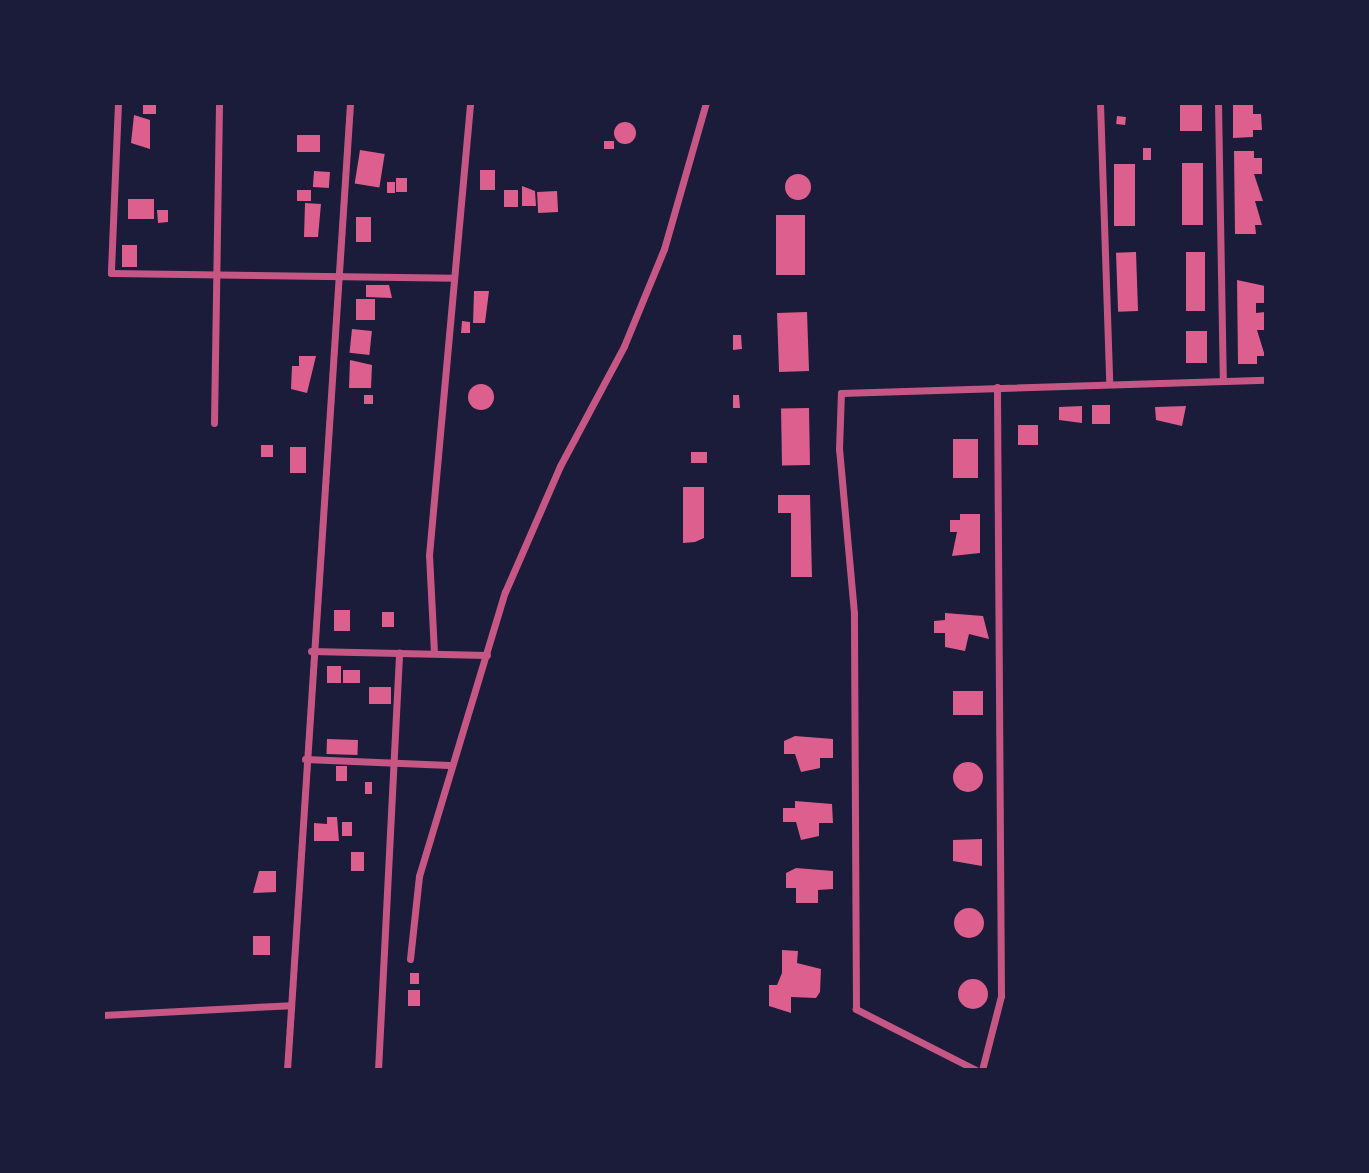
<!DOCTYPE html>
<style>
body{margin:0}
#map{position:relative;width:1369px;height:1173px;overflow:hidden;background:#1b1b3a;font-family:"Archivo Narrow",sans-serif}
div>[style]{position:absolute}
.building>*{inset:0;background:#dd5f8e;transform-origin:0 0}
.round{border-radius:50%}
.minor>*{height:7px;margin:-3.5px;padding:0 3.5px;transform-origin:3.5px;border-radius:3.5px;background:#c65784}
span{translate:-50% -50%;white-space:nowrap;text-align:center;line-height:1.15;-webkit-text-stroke:7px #1b1b3a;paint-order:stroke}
.frame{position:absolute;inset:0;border:105px solid #1b1b3a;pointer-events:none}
</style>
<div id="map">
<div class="building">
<i style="left:1180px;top:103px;width:22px;height:28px"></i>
<i style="clip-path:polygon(1233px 103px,1253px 103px,1253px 114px,1261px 114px,1262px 130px,1253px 130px,1253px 137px,1233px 138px)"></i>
<i style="left:143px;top:104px;width:13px;height:10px"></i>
<i style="clip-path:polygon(134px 115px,150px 120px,150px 149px,131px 143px)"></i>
<i style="left:1117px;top:116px;width:9px;height:8px;rotate:6deg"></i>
<i class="round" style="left:614px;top:122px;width:22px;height:22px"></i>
<i style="left:297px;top:135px;width:23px;height:17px"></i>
<i style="left:604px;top:141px;width:10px;height:8px"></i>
<i style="left:1143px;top:148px;width:8px;height:12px"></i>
<i style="left:360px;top:150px;width:25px;height:34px;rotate:9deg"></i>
<i style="clip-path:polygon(1234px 151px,1254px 151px,1254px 158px,1262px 158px,1262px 174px,1254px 174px,1263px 201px,1255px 201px,1262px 225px,1255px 225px,1256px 234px,1235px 234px)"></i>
<i style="left:1182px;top:163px;width:21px;height:62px"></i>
<i style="left:1114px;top:164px;width:21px;height:62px"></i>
<i style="left:480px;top:170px;width:15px;height:20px"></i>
<i style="left:314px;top:171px;width:16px;height:16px;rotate:4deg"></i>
<i class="round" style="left:785px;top:174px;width:26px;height:26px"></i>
<i style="left:396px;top:178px;width:11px;height:14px"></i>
<i style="left:387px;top:182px;width:8px;height:11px"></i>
<i style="clip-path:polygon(522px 186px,535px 191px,536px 206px,522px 206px)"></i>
<i style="left:297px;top:190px;width:14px;height:11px"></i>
<i style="left:504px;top:190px;width:14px;height:17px"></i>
<i style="left:557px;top:191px;width:21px;height:20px;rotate:87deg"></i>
<i style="left:128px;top:199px;width:26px;height:20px"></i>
<i style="clip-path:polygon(305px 203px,321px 204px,318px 237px,304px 237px)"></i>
<i style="clip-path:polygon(157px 210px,168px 210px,168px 222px,158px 223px)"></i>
<i style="left:776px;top:215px;width:29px;height:60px"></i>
<i style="left:356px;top:217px;width:15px;height:25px"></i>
<i style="left:122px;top:245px;width:15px;height:22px"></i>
<i style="left:1136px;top:252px;width:59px;height:20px;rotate:88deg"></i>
<i style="left:1186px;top:252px;width:19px;height:59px"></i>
<i style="clip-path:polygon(1237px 280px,1265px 286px,1266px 303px,1256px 303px,1256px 313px,1265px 312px,1266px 330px,1257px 330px,1265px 356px,1257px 356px,1257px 364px,1238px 364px)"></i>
<i style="clip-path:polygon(366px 285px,389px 285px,392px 298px,366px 297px)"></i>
<i style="clip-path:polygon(474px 291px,489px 291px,485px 323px,473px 323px)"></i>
<i style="left:356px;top:299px;width:19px;height:21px"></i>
<i style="left:807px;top:312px;width:59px;height:30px;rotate:88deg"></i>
<i style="clip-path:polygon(462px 321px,470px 322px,470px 333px,461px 333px)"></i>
<i style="left:352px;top:329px;width:20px;height:24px;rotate:6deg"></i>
<i style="left:1186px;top:331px;width:21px;height:32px"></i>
<i style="clip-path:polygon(733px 335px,741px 335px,742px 349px,733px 350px)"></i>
<i style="clip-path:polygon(299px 356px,316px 356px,307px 393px,291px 389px,292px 366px,299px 366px)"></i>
<i style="clip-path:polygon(350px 360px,372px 365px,371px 388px,349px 388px)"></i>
<i class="round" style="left:468px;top:384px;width:26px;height:26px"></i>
<i style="left:364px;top:395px;width:9px;height:9px"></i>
<i style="clip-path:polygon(733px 395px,739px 395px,740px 408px,733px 408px)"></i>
<i style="left:1092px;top:405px;width:18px;height:19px"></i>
<i style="clip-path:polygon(1082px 406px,1082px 423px,1059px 420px,1059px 407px)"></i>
<i style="clip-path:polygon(1186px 406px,1182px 426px,1156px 420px,1155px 407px)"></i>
<i style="left:809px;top:408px;width:57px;height:28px;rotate:89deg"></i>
<i style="left:1018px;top:425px;width:20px;height:20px"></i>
<i style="left:953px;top:439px;width:25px;height:39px"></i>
<i style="left:261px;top:445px;width:12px;height:12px"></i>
<i style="left:290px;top:447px;width:16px;height:26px"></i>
<i style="left:691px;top:452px;width:16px;height:11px"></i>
<i style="clip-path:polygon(683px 487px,704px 487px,704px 538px,695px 542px,683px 543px)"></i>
<i style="clip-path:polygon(778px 495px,810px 495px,812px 577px,791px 577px,791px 513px,778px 513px)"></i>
<i style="clip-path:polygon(960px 514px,980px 514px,980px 553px,952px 556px,957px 532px,950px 532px,950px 520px,960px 520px)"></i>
<i style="left:334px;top:610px;width:16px;height:21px"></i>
<i style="left:382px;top:612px;width:12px;height:15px"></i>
<i style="clip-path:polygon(945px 613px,983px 616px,989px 639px,969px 634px,965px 651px,945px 647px,945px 633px,934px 633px,934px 621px,945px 620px)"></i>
<i style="left:327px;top:666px;width:14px;height:17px"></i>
<i style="left:343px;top:670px;width:17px;height:13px"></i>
<i style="left:369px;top:687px;width:22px;height:17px"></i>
<i style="left:953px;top:691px;width:30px;height:24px"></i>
<i style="clip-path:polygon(795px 736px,833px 739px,833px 758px,820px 758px,820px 768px,801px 772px,795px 754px,784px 754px,784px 741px)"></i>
<i style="left:327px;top:739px;width:31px;height:15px;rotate:2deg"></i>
<i class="round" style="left:953px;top:762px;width:30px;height:30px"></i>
<i style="left:336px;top:766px;width:11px;height:15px"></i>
<i style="left:365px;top:782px;width:7px;height:12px"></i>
<i style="clip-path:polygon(795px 801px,832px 804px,833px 823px,819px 823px,819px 836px,801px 840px,796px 822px,783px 822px,783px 808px,795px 808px)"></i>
<i style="clip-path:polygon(327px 817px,337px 817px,339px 841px,314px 841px,314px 823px,327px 824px)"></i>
<i style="left:342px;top:822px;width:10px;height:14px"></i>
<i style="clip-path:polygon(982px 839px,982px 866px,953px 861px,953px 840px)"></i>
<i style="left:351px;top:852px;width:13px;height:19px"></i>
<i style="clip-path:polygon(796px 868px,833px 871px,833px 889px,818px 890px,818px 903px,796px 903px,796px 888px,786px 888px,786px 873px)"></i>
<i style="clip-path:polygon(259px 871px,276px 871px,276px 892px,253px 893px)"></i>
<i class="round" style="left:954px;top:908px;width:30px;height:30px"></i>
<i style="left:253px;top:936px;width:17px;height:19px"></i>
<i style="clip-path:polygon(782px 950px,798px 951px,797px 963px,821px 969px,820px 992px,816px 998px,791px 997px,791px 1013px,769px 1006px,769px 985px,777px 985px,782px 973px)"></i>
<i style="left:410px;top:973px;width:9px;height:11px"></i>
<i class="round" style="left:958px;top:979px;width:30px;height:30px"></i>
<i style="left:408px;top:990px;width:12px;height:16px"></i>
</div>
<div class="minor">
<i style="left:118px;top:103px;width:170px;rotate:92.4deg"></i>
<i style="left:111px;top:273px;width:343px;rotate:0.8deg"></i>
<i style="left:1100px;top:103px;width:278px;rotate:88.1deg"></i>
<i style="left:1218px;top:103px;width:274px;rotate:89deg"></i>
<i style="left:214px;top:423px;width:320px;rotate:-89.1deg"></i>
<i style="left:311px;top:651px;width:176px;rotate:1.3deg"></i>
<i style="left:434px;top:653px;width:98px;rotate:-92.9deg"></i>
<i style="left:429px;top:555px;width:454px;rotate:-84.8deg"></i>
<i style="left:305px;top:759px;width:144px;rotate:2.4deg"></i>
<i style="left:410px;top:959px;width:83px;rotate:-83.8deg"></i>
<i style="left:419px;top:876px;width:297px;rotate:-73.2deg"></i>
<i style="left:505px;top:592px;width:137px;rotate:-66.4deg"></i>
<i style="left:560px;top:466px;width:136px;rotate:-61.9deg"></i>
<i style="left:624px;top:346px;width:105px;rotate:-67.6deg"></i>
<i style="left:664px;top:249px;width:152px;rotate:-74deg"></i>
<i style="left:103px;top:1015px;width:188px;rotate:-3deg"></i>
<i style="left:287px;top:1070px;width:969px;rotate:-86.27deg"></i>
<i style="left:378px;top:1070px;width:418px;rotate:-87.1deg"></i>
<i style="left:976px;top:1070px;width:135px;rotate:-153.1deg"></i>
<i style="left:856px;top:1009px;width:396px;rotate:-90.3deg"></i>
<i style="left:854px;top:613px;width:165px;rotate:-95.2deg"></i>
<i style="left:839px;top:449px;width:56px;rotate:-88deg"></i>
<i style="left:841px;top:393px;width:425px;rotate:-1.8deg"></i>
<i style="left:982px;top:1070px;width:76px;rotate:-75.6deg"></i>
<i style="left:1001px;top:996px;width:609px;rotate:-90.38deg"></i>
</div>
<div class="frame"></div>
</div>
